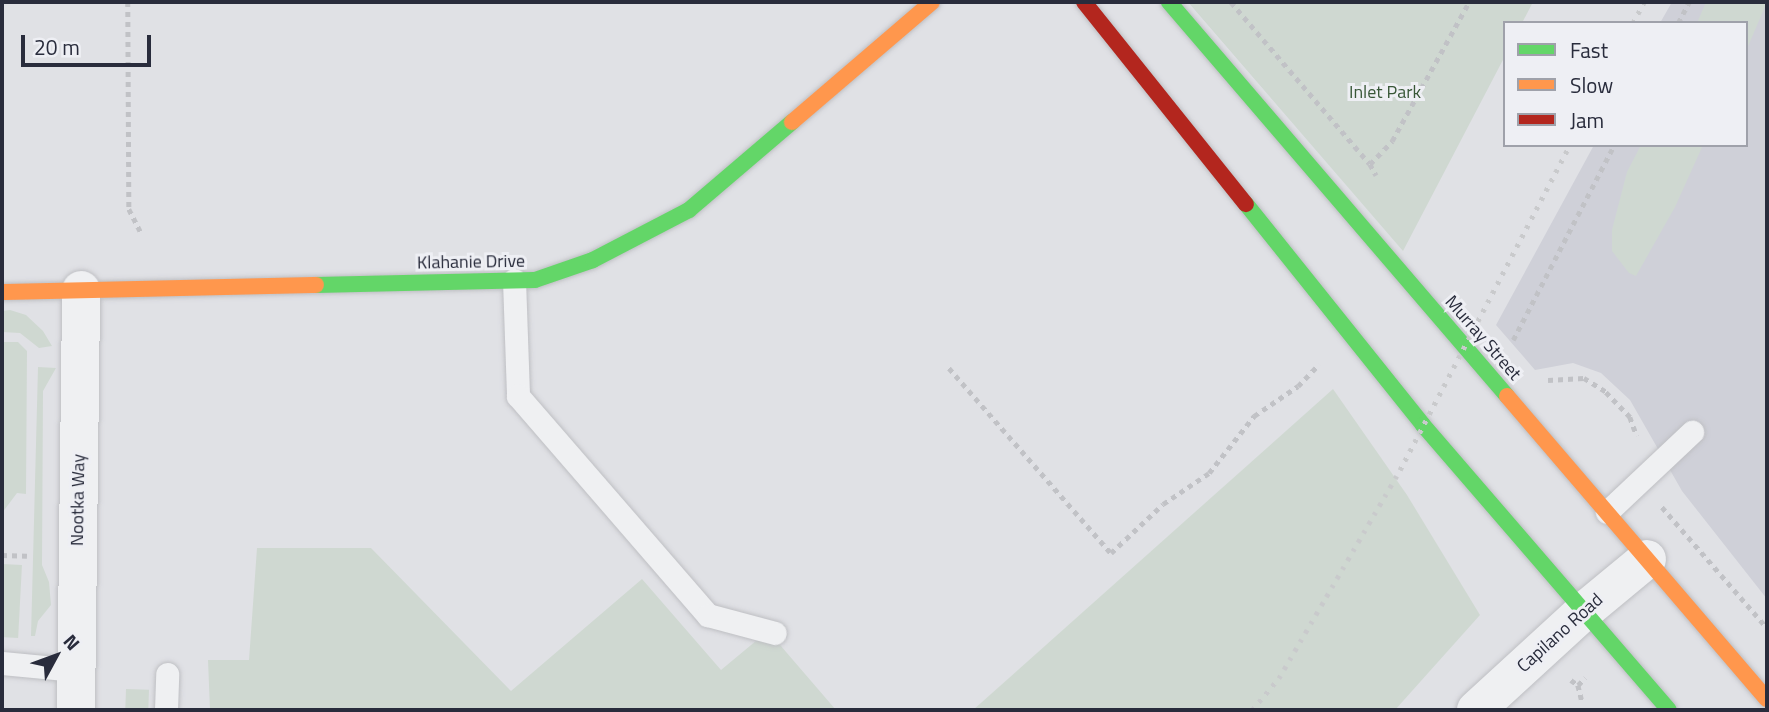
<!DOCTYPE html>
<style>
body{margin:0}
#map{position:relative;width:1769px;height:712px;overflow:hidden;background:#e0e1e5;font-family:"Titillium Web",sans-serif}
div>[style]{position:absolute}
.built>*{inset:0;background:#cfd0d8}
.green>*{inset:0;background:#cfd8d1;transform-origin:0 0}
.path>*{height:4.5px;margin-top:-2.25px;transform-origin:0;background:repeating-linear-gradient(90deg,#c1c2c6 0 5px,transparent 0 10px)}
.roads{filter:drop-shadow(0 0 2px #bebfc3) drop-shadow(0 0 2px #bebfc3)}
.lane>*{height:23px;margin:-11.5px;padding:0 11.5px;transform-origin:11.5px;border-radius:11.5px;background:#eff0f2}
.street>*{height:38px;margin:-19px;padding:0 19px;transform-origin:19px;border-radius:19px;background:#eff0f2}
.fast>*{height:16px;margin:-8px;padding:0 8px;transform-origin:8px;border-radius:8px;background:#63d668}
.slow>*{height:16px;margin:-8px;padding:0 8px;transform-origin:8px;border-radius:8px;background:#ff974d}
.jam>*{height:16px;margin:-8px;padding:0 8px;transform-origin:8px;border-radius:8px;background:#b3261e}
.rail>*{height:5px;margin-top:-2.5px;transform-origin:0;background:repeating-linear-gradient(90deg,#c9cacc 0 3.5px,transparent 0 10.5px)}
span{translate:-50% -50%;white-space:nowrap;text-align:center;line-height:1.15;-webkit-text-stroke:6px #eeeff4;paint-order:stroke}
.park-label{font-size:18px;color:#385737}
.street-label{font-size:18px;color:#292c3c}
.frame{position:absolute;inset:0;border:4px solid #292c3c;pointer-events:none}
.legend{position:absolute;left:1503px;top:21px;width:245px;height:126px;box-sizing:border-box;background:#eeeff4;border:2px solid #9fa1aa;margin:0;padding:9px 12px;list-style:none;font-size:21px;color:#292c3c}
.legend li{display:flex;align-items:center;gap:14px;height:35px}
.legend b{width:35px;border:2px solid #9fa1aa}
.north{position:absolute;left:21px;top:621px;width:70px;height:70px;-webkit-text-stroke:5px #eeeff4;paint-order:stroke;rotate:49deg;font-size:19px;font-weight:700;line-height:28px;text-align:center;color:#292c3c}
.north::after{content:'';display:block;margin:auto;width:24px;height:32px;background:#292c3c;clip-path:polygon(50% 0,100% 100%,50% 72%,0 100%)}
.scale{position:absolute;left:21px;top:35px;width:130px;height:32px;box-sizing:border-box;border:4px solid #292c3c;border-top:0;padding-left:9px;font-size:21px;line-height:24px;white-space:nowrap;color:#292c3c;-webkit-text-stroke:5px #eeeff4;paint-order:stroke}
</style>
<div id="map">
<div class="built">
<i style="clip-path:polygon(1672px 2px,1767px 2px,1767px 599px,1682px 491px,1630px 400px,1601px 373px,1573px 363px,1535px 370px,1496px 325px,1594px 145px,1746px 145px,1746px 23px,1660px 23px)"></i>
</div>
<div class="green">
<i style="clip-path:polygon(1188px 2px,1533px 2px,1522px 23px,1505px 23px,1505px 56px,1403px 251px)"></i>
<i style="clip-path:polygon(1706px 2px,1767px 2px,1746px 51px,1746px 23px,1697px 23px)"></i>
<i style="clip-path:polygon(1641px 145px,1703px 145px,1675px 207px,1636px 276px,1629px 273px,1612px 251px,1612px 230px,1627px 172px)"></i>
<i style="clip-path:polygon(10px 310px,26px 315px,43px 331px,52px 346px,39px 348px,20px 333px,2px 332px,2px 311px)"></i>
<i style="clip-path:polygon(2px 342px,18px 342px,27px 351px,26px 494px,17px 493px,2px 513px)"></i>
<i style="clip-path:polygon(38px 367px,56px 368px,43px 391px,42px 565px,49px 582px,51px 605px,38px 621px,35px 636px,31px 636px)"></i>
<i style="clip-path:polygon(1333px 389px,1407px 495px,1480px 615px,1395px 710px,973px 710px)"></i>
<i style="clip-path:polygon(257px 548px,371px 548px,511px 691px,642px 579px,721px 670px,768px 631px,836px 710px,210px 710px,208px 660px,249px 660px)"></i>
<i style="left:2px;top:564px;width:20px;height:73px;rotate:3deg"></i>
<i style="left:126px;top:689px;width:23px;height:21px;rotate:2deg"></i>
</div>
<div class="path">
<i style="left:128px;top:2px;width:207px;rotate:89.7deg"></i>
<i style="left:129px;top:209px;width:25px;rotate:63deg"></i>
<i style="left:1231px;top:2px;width:213px;rotate:49.4deg"></i>
<i style="left:1370px;top:164px;width:13px;rotate:61deg"></i>
<i style="left:1678px;top:23px;width:24px;rotate:-62deg"></i>
<i style="left:1370px;top:164px;width:32px;rotate:-46deg"></i>
<i style="left:1392px;top:141px;width:159px;rotate:-61deg"></i>
<i style="left:1513px;top:340px;width:220px;rotate:-62.6deg"></i>
<i style="left:949px;top:368px;width:246px;rotate:48.8deg"></i>
<i style="left:1111px;top:553px;width:71px;rotate:-43.3deg"></i>
<i style="left:1163px;top:504px;width:55px;rotate:-34deg"></i>
<i style="left:1209px;top:473px;width:73px;rotate:-51.7deg"></i>
<i style="left:1254px;top:416px;width:53px;rotate:-34.3deg"></i>
<i style="left:1298px;top:386px;width:30px;rotate:-46deg"></i>
<i style="left:1548px;top:380px;width:36px;rotate:-3deg"></i>
<i style="left:1584px;top:378px;width:26px;rotate:32deg"></i>
<i style="left:1606px;top:392px;width:35px;rotate:46deg"></i>
<i style="left:1630px;top:417px;width:20px;rotate:70deg"></i>
<i style="left:1662px;top:507px;width:160px;rotate:49deg"></i>
<i style="left:2px;top:555px;width:25px;rotate:2deg"></i>
<i style="left:1571px;top:680px;width:9px;rotate:36deg"></i>
<i style="left:1578px;top:685px;width:10px;rotate:-45deg"></i>
<i style="left:1578px;top:685px;width:16px;rotate:76deg"></i>
</div>
<div class="roads">
<div class="lane">
<i style="left:514px;top:280px;width:116px;rotate:88deg"></i>
<i style="left:518px;top:396px;width:290px;rotate:49.1deg"></i>
<i style="left:708px;top:615px;width:69px;rotate:15deg"></i>
<i style="left:1607px;top:512px;width:117px;rotate:-43.3deg"></i>
<i style="left:2px;top:663px;width:74px;rotate:5.4deg"></i>
<i style="left:166px;top:710px;width:36px;rotate:-88deg"></i>
</div>
<div class="street">
<i style="left:76px;top:710px;width:420px;rotate:-89.3deg"></i>
<i style="left:1476px;top:710px;width:145px;rotate:-42.5deg"></i>
<i style="left:1583px;top:612px;width:83px;rotate:-39.6deg"></i>
</div>
<div class="fast">
<i style="left:1169px;top:2px;width:519px;rotate:49.37deg"></i>
<i style="left:1246px;top:204px;width:283px;rotate:51.3deg"></i>
<i style="left:1423px;top:425px;width:376px;rotate:49.2deg"></i>
<i style="left:316px;top:285px;width:219px;rotate:-1.3deg"></i>
<i style="left:535px;top:280px;width:61px;rotate:-19deg"></i>
<i style="left:593px;top:260px;width:108px;rotate:-27.5deg"></i>
<i style="left:689px;top:210px;width:135px;rotate:-40.5deg"></i>
</div>
<div class="slow">
<i style="left:792px;top:122px;width:184px;rotate:-40.6deg"></i>
<i style="left:2px;top:292px;width:314px;rotate:-1.3deg"></i>
<i style="left:1507px;top:396px;width:399px;rotate:49.4deg"></i>
</div>
<div class="jam">
<i style="left:1084px;top:2px;width:259px;rotate:51.3deg"></i>
</div>
</div>
<div class="rail">
<i style="left:1633px;top:23px;width:24px;rotate:-62deg"></i>
<i style="left:1252px;top:710px;width:42px;rotate:-49.8deg"></i>
<i style="left:1279px;top:678px;width:241px;rotate:-59.8deg"></i>
<i style="left:1400px;top:470px;width:367px;rotate:-62.4deg"></i>
</div>
<div class="park-label">
<span style="left:1385px;top:92px">Inlet Park</span>
</div>
<div class="street-label">
<span style="left:471px;top:262px;rotate:-1deg">Klahanie Drive</span>
<span style="left:1483px;top:338px;rotate:49deg">Murray Street</span>
<span style="left:78px;top:500px;rotate:-89deg">Nootka Way</span>
<span style="left:1560px;top:633px;rotate:-42deg">Capilano Road</span>
</div>
<div class="frame"></div>
<ul class="legend">
<li><b style="height:9px;background:#63d668"></b>Fast</li>
<li><b style="height:9px;background:#ff974d"></b>Slow</li>
<li><b style="height:9px;background:#b3261e"></b>Jam</li>
</ul>
<div class="north">N</div>
<div class="scale">20 m</div>
</div>
